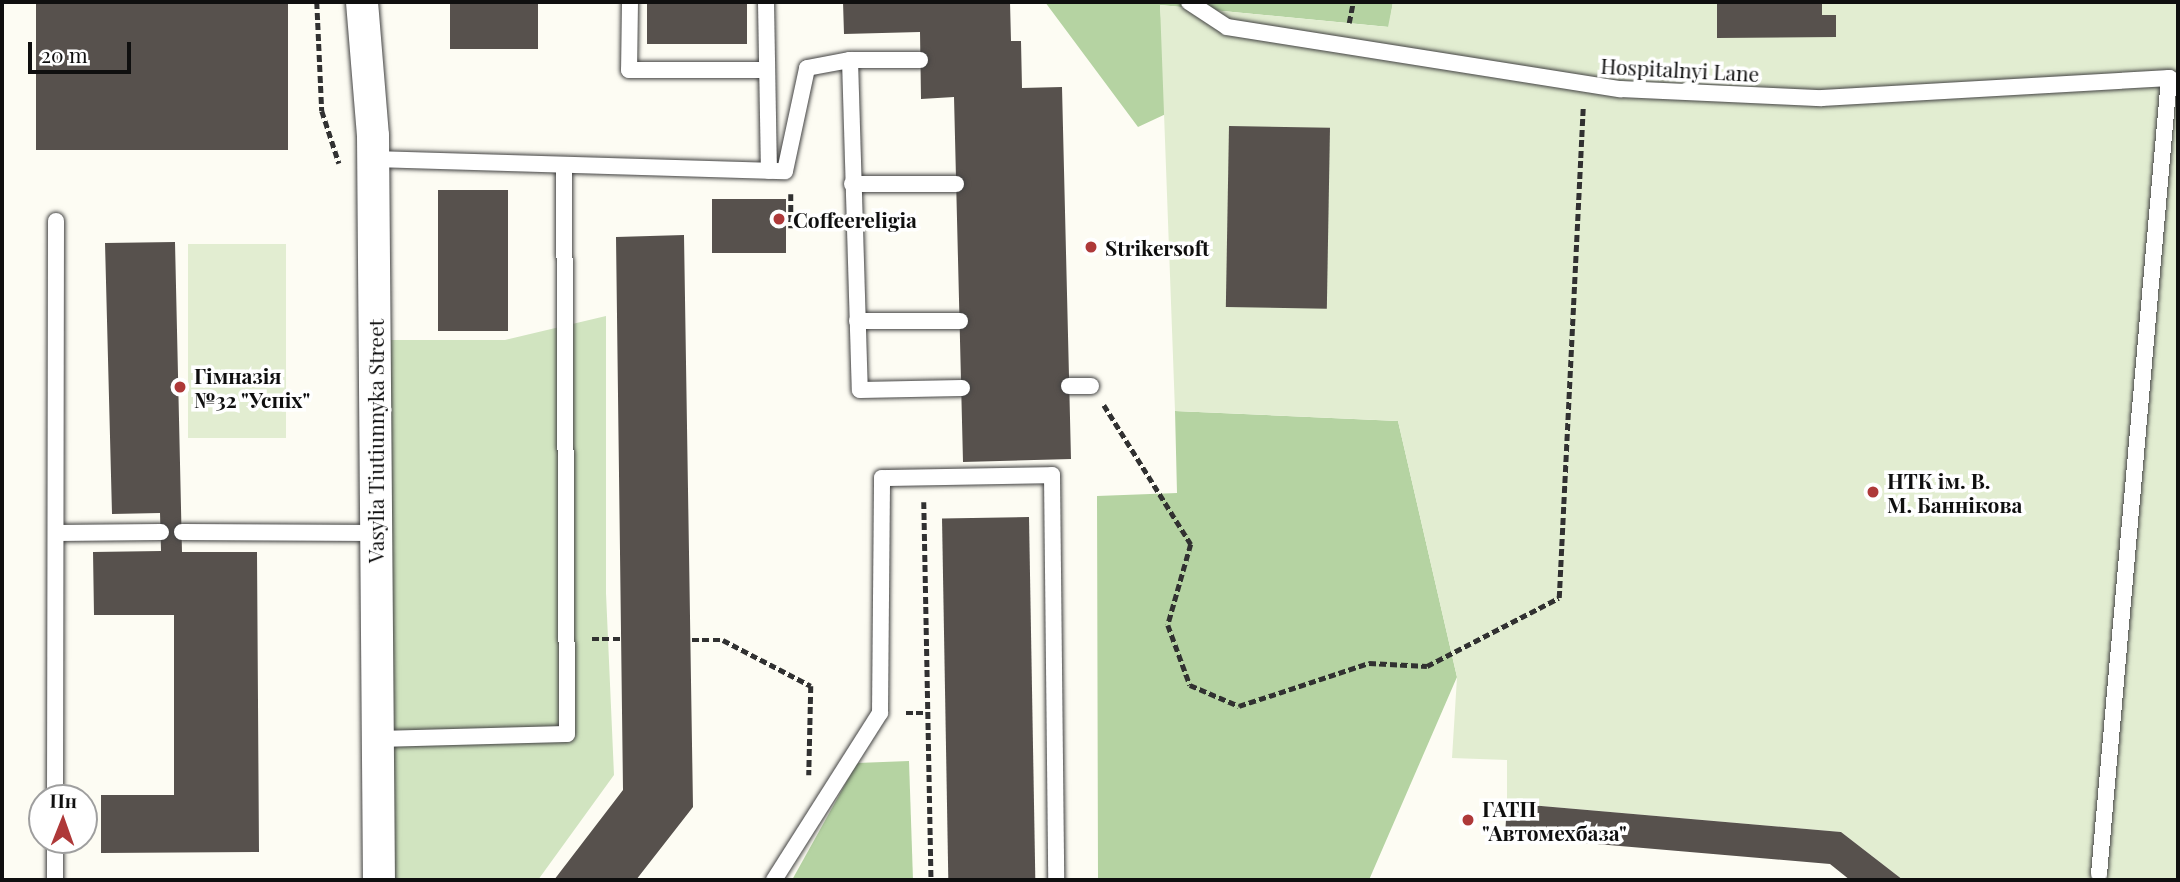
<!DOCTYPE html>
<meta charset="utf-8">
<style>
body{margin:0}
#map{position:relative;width:2180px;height:882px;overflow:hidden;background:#fdfcf3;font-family:"Playfair Display",serif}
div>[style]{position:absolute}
.green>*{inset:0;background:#d1e4c0}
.forest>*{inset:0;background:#b5d3a2}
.pitch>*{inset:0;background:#e2edd1;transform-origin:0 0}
.building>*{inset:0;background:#57514d;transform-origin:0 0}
.path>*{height:4.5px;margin-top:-2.25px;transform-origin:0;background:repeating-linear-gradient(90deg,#313131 0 7px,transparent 0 10.5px)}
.roads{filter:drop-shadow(0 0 2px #424242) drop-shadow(0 0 2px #424242)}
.service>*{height:16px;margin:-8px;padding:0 8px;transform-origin:8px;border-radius:8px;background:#fff}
.minor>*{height:32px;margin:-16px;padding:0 16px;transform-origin:16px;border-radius:16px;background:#fff}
.dots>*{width:19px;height:19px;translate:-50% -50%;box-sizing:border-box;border:4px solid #fff;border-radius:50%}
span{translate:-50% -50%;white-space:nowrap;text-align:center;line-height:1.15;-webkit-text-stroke:7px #fff;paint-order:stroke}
.street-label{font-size:21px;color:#0f0f0f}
.poi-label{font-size:21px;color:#0f0f0f;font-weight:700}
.left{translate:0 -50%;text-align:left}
.frame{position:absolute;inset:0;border:4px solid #0f0f0f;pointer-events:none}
.north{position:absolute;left:28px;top:784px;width:70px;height:70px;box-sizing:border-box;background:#fff;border:2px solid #9f9f9f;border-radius:50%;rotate:1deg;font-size:19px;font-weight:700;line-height:28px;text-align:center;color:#0f0f0f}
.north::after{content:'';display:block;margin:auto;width:24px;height:32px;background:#ae3939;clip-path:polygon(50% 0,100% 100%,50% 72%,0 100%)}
.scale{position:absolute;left:28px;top:42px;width:103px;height:32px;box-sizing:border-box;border:4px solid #0f0f0f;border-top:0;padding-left:9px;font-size:21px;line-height:24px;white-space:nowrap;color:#0f0f0f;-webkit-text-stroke:5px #fff;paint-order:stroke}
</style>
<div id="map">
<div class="green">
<i style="clip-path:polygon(606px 316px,606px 593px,614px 775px,538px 880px,390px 880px,391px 340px,505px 340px)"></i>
</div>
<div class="forest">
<i style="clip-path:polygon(1045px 2px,1393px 2px,1389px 27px,1160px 5px,1168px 113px,1138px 127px)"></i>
<i style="clip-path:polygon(1175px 411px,1398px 421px,1457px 677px,1369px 880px,1098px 880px,1097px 496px,1177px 493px)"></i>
<i style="clip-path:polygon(909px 761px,913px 880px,792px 880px,857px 763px)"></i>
</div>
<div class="pitch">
<i style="clip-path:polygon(1393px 2px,2178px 2px,2178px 880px,1903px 880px,1841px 832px,1507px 803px,1507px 760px,1452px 758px,1457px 677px,1398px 421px,1175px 411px,1160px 5px,1388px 27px)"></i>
<i style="left:188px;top:244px;width:98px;height:194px"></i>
</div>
<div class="building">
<i style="left:36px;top:2px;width:252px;height:148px"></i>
<i style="left:450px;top:2px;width:88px;height:47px"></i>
<i style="left:647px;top:2px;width:100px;height:42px"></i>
<i style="clip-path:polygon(843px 2px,1010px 2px,1011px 41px,1021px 41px,1022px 88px,1062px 87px,1071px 459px,963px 462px,954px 97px,921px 99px,920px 32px,844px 34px)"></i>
<i style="clip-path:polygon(1717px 2px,1822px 2px,1822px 15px,1836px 15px,1836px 37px,1717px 38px)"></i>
<i style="left:1229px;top:126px;width:101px;height:181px;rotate:1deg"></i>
<i style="left:438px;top:190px;width:70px;height:141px"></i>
<i style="left:712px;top:199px;width:74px;height:54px"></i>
<i style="clip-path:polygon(684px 235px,693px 807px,636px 880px,554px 880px,623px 790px,616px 237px)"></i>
<i style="clip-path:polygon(175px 242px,182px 552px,257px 552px,259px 852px,101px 853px,101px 795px,174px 795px,174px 615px,94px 615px,93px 552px,161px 551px,160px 513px,112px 514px,105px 243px)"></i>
<i style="left:1029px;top:517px;width:363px;height:87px;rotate:89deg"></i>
<i style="clip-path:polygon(1507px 803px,1841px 832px,1903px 880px,1850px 880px,1830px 864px,1505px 836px)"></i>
</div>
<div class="path">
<i style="left:317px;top:2px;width:109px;rotate:87.4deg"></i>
<i style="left:322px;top:111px;width:55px;rotate:71.9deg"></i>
<i style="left:1349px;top:23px;width:21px;rotate:-79deg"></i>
<i style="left:791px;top:194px;width:34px;rotate:90deg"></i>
<i style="left:1104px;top:405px;width:164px;rotate:58deg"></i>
<i style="left:1191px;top:544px;width:84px;rotate:105.9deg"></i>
<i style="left:1168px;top:625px;width:64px;rotate:69.9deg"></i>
<i style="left:1190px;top:685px;width:53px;rotate:23.2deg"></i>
<i style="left:1239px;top:706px;width:137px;rotate:-18.3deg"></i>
<i style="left:1369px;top:663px;width:58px;rotate:3deg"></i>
<i style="left:1427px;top:666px;width:148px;rotate:-27.3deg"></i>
<i style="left:1559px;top:598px;width:493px;rotate:-87.2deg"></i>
<i style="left:924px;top:502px;width:378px;rotate:88.9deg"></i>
<i style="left:592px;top:639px;width:31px"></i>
<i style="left:692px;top:640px;width:31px"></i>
<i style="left:723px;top:640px;width:99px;rotate:27.6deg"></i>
<i style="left:811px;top:686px;width:89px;rotate:91.3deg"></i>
<i style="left:906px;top:713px;width:20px"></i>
</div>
<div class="roads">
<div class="service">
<i style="left:630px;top:2px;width:68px;rotate:90.8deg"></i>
<i style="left:629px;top:70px;width:138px"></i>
<i style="left:766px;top:2px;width:169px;rotate:89deg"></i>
<i style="left:1189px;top:2px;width:45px;rotate:33.3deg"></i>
<i style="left:1227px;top:27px;width:398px;rotate:9deg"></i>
<i style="left:1620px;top:89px;width:202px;rotate:2.6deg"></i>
<i style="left:1822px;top:98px;width:348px;rotate:-3.3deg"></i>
<i style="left:2169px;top:78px;width:10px;rotate:29deg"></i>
<i style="left:850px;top:60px;width:70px"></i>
<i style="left:373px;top:159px;width:412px;rotate:1.7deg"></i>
<i style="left:785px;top:171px;width:105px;rotate:-77.9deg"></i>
<i style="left:807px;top:68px;width:44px;rotate:-10.5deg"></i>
<i style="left:850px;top:60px;width:330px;rotate:88.3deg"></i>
<i style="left:860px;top:390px;width:102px;rotate:-1.1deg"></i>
<i style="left:852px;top:184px;width:104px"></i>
<i style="left:857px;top:321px;width:103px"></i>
<i style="left:1069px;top:386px;width:22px"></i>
<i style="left:182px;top:532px;width:193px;rotate:0.3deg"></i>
<i style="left:56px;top:533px;width:105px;rotate:-0.5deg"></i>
<i style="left:377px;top:739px;width:190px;rotate:-1.5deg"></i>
<i style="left:567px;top:734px;width:569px;rotate:-90.3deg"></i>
<i style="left:55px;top:798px;width:577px;rotate:-89.9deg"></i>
<i style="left:2099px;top:874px;width:799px;rotate:-84.97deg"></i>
<i style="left:55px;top:880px;width:40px;rotate:-90deg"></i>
<i style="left:774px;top:880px;width:198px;rotate:-57.6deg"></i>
<i style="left:880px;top:713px;width:235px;rotate:-89.5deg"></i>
<i style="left:882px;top:478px;width:170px;rotate:-1deg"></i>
<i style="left:1052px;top:475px;width:405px;rotate:89.4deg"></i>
</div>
<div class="minor">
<i style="left:362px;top:2px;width:134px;rotate:85.3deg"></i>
<i style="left:373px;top:136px;width:744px;rotate:89.54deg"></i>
</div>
</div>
<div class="dots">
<i style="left:779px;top:219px;background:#ae3939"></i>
<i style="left:1091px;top:247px;background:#ae3939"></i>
<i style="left:180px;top:387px;background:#ae3939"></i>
<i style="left:1873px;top:492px;background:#ae3939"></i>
<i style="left:1468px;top:820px;background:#ae3939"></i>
</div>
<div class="street-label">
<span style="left:1680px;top:69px;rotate:3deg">Hospitalnyi Lane</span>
<span style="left:375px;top:441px;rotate:-90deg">Vasylia Tiutiunnyka Street</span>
</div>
<div class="poi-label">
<span class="left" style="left:793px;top:219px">Coffeereligia</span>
<span class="left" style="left:1105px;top:247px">Strikersoft</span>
<span class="left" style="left:194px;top:387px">Гімназія<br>№32 "Успіх"</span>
<span class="left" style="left:1887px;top:492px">НТК ім. В.<br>М. Баннікова</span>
<span class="left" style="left:1482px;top:820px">ГАТП<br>"Автомехбаза"</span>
</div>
<div class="frame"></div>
<div class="north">Пн</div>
<div class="scale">20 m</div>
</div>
